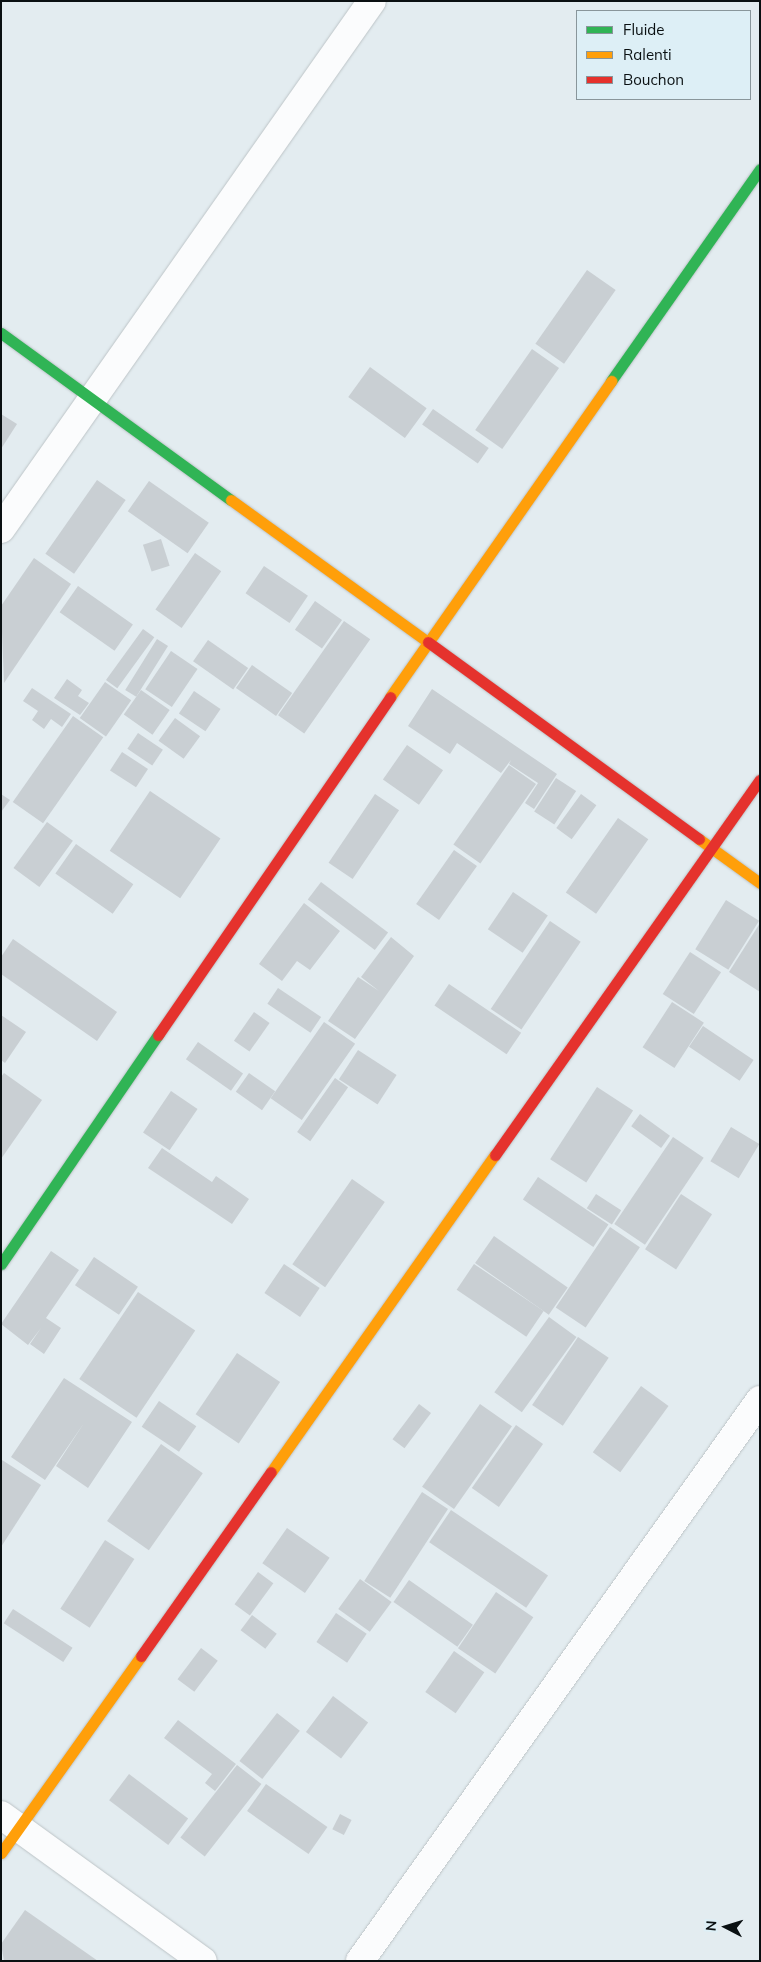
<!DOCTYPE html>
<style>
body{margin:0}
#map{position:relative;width:761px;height:1962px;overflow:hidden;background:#e3ecf0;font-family:Mulish,sans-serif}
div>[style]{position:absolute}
.building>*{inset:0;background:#c9cfd3;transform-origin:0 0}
.roads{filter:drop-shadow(0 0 1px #bdc4c7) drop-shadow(0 0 1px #bdc4c7)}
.street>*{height:28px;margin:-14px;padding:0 14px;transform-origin:14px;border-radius:14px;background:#fbfcfd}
.fast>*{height:11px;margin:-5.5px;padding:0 5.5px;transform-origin:5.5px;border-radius:5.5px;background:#30b455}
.slow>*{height:11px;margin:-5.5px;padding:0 5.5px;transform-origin:5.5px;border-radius:5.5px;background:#ff9f0a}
.jam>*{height:11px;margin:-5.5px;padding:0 5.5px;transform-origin:5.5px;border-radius:5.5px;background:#e5322d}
span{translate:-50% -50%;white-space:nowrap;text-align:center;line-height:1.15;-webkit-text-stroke:4.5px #ddeff6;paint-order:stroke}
.frame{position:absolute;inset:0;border:2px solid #0a1012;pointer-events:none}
.legend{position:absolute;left:576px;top:10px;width:175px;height:90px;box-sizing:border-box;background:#ddeff6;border:1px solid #89969b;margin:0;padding:6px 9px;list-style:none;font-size:15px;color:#0a1012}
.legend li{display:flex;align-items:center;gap:10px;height:25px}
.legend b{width:25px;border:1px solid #89969b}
.north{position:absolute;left:701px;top:1902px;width:50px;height:50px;-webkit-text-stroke:4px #ddeff6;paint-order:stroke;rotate:275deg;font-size:14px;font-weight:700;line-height:20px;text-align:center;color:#0a1012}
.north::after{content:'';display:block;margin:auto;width:18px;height:22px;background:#0a1012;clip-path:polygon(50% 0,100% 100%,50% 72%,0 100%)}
</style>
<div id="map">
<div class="building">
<i style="left:587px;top:270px;width:35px;height:90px;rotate:35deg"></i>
<i style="left:532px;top:349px;width:33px;height:99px;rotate:35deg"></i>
<i style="left:370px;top:367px;width:70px;height:37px;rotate:36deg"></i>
<i style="left:433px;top:409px;width:68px;height:19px;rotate:35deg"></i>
<i style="clip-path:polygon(1px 414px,17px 424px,1px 449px)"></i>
<i style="left:97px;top:480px;width:35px;height:90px;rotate:35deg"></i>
<i style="left:149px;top:481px;width:73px;height:37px;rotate:35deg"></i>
<i style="left:161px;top:539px;width:28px;height:19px;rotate:72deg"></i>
<i style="left:195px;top:553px;width:32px;height:69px;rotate:35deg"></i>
<i style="clip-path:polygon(34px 558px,71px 584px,4px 683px,1px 606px)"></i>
<i style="left:264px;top:566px;width:53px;height:33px;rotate:34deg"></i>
<i style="left:78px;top:586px;width:67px;height:32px;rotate:35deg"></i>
<i style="left:315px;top:601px;width:33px;height:35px;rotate:35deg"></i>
<i style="left:344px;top:621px;width:32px;height:115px;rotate:35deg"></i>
<i style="left:143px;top:629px;width:14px;height:63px;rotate:36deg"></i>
<i style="left:157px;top:639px;width:13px;height:60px;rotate:32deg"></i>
<i style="left:208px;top:640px;width:49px;height:26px;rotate:35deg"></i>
<i style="left:171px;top:651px;width:32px;height:46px;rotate:34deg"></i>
<i style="left:252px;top:665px;width:49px;height:28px;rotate:35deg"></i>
<i style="clip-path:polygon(67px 679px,82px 690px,78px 696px,89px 703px,80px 715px,54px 698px)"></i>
<i style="left:105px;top:682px;width:32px;height:44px;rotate:35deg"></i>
<i style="clip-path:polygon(32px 688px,71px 714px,62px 727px,51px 719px,44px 729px,32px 720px,38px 711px,23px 701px)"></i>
<i style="clip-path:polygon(432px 689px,557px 774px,534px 809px,525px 803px,538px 783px,509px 764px,511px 760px,501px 773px,457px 743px,450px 754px,408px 726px)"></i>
<i style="left:141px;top:690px;width:35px;height:30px;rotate:35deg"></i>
<i style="left:194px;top:691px;width:32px;height:27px;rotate:34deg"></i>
<i style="left:73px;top:716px;width:37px;height:105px;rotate:35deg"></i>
<i style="left:175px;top:718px;width:31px;height:28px;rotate:36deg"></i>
<i style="left:138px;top:733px;width:30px;height:19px;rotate:34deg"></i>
<i style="left:407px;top:745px;width:44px;height:42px;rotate:35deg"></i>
<i style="left:122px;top:752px;width:31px;height:22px;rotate:33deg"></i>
<i style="left:509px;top:765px;width:33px;height:97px;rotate:35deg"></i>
<i style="left:556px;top:778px;width:24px;height:40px;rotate:33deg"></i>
<i style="left:150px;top:791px;width:85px;height:72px;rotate:34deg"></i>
<i style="clip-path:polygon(1px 794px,10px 800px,1px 812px)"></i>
<i style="left:375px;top:794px;width:29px;height:83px;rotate:34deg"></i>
<i style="left:581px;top:794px;width:19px;height:42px;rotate:36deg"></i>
<i style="left:618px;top:818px;width:37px;height:91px;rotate:35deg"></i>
<i style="left:47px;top:822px;width:32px;height:57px;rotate:36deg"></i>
<i style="left:76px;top:844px;width:70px;height:36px;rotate:35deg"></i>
<i style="left:454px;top:850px;width:28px;height:66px;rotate:35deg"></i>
<i style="left:321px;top:882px;width:84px;height:22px;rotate:37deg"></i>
<i style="left:513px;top:892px;width:42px;height:45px;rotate:34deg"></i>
<i style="left:726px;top:900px;width:39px;height:58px;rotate:32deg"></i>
<i style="clip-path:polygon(304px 903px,340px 931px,310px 970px,297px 961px,282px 981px,259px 964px)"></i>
<i style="left:550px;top:921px;width:37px;height:106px;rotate:34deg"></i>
<i style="clip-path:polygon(760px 923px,760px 992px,729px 972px)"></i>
<i style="clip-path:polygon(391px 937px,414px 956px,355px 1039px,328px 1021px,358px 977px,379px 991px,361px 977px)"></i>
<i style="clip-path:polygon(13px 939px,117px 1012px,97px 1041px,1px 974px,1px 957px)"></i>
<i style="left:690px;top:952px;width:37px;height:50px;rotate:33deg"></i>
<i style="left:449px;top:984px;width:87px;height:26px;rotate:34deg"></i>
<i style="left:278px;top:988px;width:52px;height:19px;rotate:34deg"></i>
<i style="left:672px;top:1002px;width:38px;height:54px;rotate:33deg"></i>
<i style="left:254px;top:1012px;width:19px;height:35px;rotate:35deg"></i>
<i style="clip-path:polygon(1px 1015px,26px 1032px,5px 1063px,1px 1060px)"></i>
<i style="left:324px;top:1022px;width:38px;height:93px;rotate:35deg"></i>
<i style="left:703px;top:1026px;width:61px;height:25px;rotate:34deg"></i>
<i style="left:198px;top:1042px;width:55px;height:21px;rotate:35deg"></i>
<i style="left:358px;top:1050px;width:46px;height:35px;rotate:33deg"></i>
<i style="clip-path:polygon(4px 1073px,42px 1100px,1px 1159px,1px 1077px)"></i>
<i style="left:249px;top:1073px;width:32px;height:23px;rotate:35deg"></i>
<i style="left:335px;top:1078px;width:16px;height:66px;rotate:35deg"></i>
<i style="left:597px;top:1087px;width:43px;height:86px;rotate:33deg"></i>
<i style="left:171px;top:1091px;width:32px;height:50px;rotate:34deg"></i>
<i style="left:640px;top:1114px;width:37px;height:15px;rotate:36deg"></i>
<i style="left:731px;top:1127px;width:33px;height:40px;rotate:31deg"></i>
<i style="left:673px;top:1137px;width:37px;height:105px;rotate:34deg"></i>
<i style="clip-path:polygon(162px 1148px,212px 1182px,216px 1176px,249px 1199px,232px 1224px,148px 1168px)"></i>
<i style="left:538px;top:1177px;width:85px;height:27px;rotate:34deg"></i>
<i style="left:352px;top:1179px;width:40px;height:104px;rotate:35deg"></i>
<i style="left:596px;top:1194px;width:30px;height:17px;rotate:33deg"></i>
<i style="left:681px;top:1194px;width:37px;height:66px;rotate:33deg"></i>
<i style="left:610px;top:1227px;width:36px;height:97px;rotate:34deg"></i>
<i style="left:494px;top:1236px;width:90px;height:33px;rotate:35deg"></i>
<i style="clip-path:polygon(51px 1251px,79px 1270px,46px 1318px,61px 1328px,44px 1354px,30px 1344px,41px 1328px,28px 1345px,1px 1324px)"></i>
<i style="left:94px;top:1257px;width:53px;height:34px;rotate:34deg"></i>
<i style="left:284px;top:1264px;width:43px;height:35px;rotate:34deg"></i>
<i style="left:474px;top:1264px;width:84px;height:31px;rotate:34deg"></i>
<i style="left:138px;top:1292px;width:69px;height:105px;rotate:34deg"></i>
<i style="left:549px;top:1317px;width:34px;height:93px;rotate:36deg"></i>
<i style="left:578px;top:1337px;width:37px;height:82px;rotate:34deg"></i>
<i style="left:237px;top:1353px;width:52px;height:74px;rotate:34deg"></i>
<i style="clip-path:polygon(64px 1378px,132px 1422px,88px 1488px,56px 1466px,84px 1423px,45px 1480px,11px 1457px)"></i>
<i style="left:641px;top:1386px;width:34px;height:82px;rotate:36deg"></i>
<i style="left:159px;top:1401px;width:45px;height:31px;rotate:34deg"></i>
<i style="left:419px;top:1404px;width:15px;height:44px;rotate:37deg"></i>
<i style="left:480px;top:1404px;width:39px;height:101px;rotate:35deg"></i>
<i style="left:516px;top:1425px;width:33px;height:77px;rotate:35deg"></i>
<i style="left:161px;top:1444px;width:51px;height:94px;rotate:35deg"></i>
<i style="clip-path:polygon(2px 1460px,41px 1485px,1px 1547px,1px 1462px)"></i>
<i style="left:422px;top:1492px;width:31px;height:106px;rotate:33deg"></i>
<i style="left:451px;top:1510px;width:117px;height:39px;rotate:34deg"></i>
<i style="left:287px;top:1528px;width:52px;height:43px;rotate:35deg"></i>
<i style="left:105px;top:1540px;width:35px;height:82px;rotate:33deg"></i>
<i style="left:258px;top:1572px;width:19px;height:40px;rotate:36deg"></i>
<i style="left:360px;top:1579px;width:39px;height:37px;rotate:36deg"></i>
<i style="left:409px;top:1580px;width:78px;height:27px;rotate:35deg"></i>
<i style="left:496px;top:1592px;width:45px;height:68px;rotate:34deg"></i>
<i style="left:13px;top:1609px;width:71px;height:17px;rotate:33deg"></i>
<i style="left:336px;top:1613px;width:37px;height:35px;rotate:34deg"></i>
<i style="left:252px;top:1615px;width:31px;height:19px;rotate:37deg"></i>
<i style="left:201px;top:1648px;width:21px;height:39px;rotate:37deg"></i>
<i style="left:454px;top:1651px;width:37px;height:50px;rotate:35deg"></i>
<i style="left:333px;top:1696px;width:44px;height:45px;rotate:37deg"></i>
<i style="left:277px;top:1713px;width:29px;height:61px;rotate:38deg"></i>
<i style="clip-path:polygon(178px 1720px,236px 1764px,215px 1791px,205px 1783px,212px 1774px,164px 1738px)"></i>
<i style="left:237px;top:1765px;width:31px;height:92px;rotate:38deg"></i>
<i style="left:129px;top:1774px;width:74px;height:33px;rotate:37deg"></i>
<i style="left:266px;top:1784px;width:75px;height:33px;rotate:35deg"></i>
<i style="left:340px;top:1814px;width:13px;height:17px;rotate:27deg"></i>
<i style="clip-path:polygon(25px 1910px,98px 1961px,4px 1961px,1px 1944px)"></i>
</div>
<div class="roads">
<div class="street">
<i style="left:1px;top:529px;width:645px;rotate:-54.91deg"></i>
<i style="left:1px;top:1815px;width:249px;rotate:35.9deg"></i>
<i style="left:360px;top:1961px;width:689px;rotate:-54.51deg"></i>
</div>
<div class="fast">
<i style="left:1px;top:333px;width:284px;rotate:36deg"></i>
<i style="left:611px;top:381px;width:259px;rotate:-54.9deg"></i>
<i style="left:1px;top:1264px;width:278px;rotate:-55.6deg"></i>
</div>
<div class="slow">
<i style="left:231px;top:500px;width:243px;rotate:35.8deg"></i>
<i style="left:390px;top:697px;width:386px;rotate:-55deg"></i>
<i style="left:699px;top:839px;width:75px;rotate:35.8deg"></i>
<i style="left:271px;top:1472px;width:388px;rotate:-54.8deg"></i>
<i style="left:1px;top:1853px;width:242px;rotate:-54.6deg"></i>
</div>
<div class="jam">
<i style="left:428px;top:642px;width:335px;rotate:36deg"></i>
<i style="left:158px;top:1035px;width:410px;rotate:-55.5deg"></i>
<i style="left:495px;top:1155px;width:459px;rotate:-54.8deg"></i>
<i style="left:141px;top:1656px;width:225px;rotate:-54.8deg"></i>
</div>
</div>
<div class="frame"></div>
<ul class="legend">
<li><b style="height:6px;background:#30b455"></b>Fluide</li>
<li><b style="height:6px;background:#ff9f0a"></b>Ralenti</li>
<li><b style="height:6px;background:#e5322d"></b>Bouchon</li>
</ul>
<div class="north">N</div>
</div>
